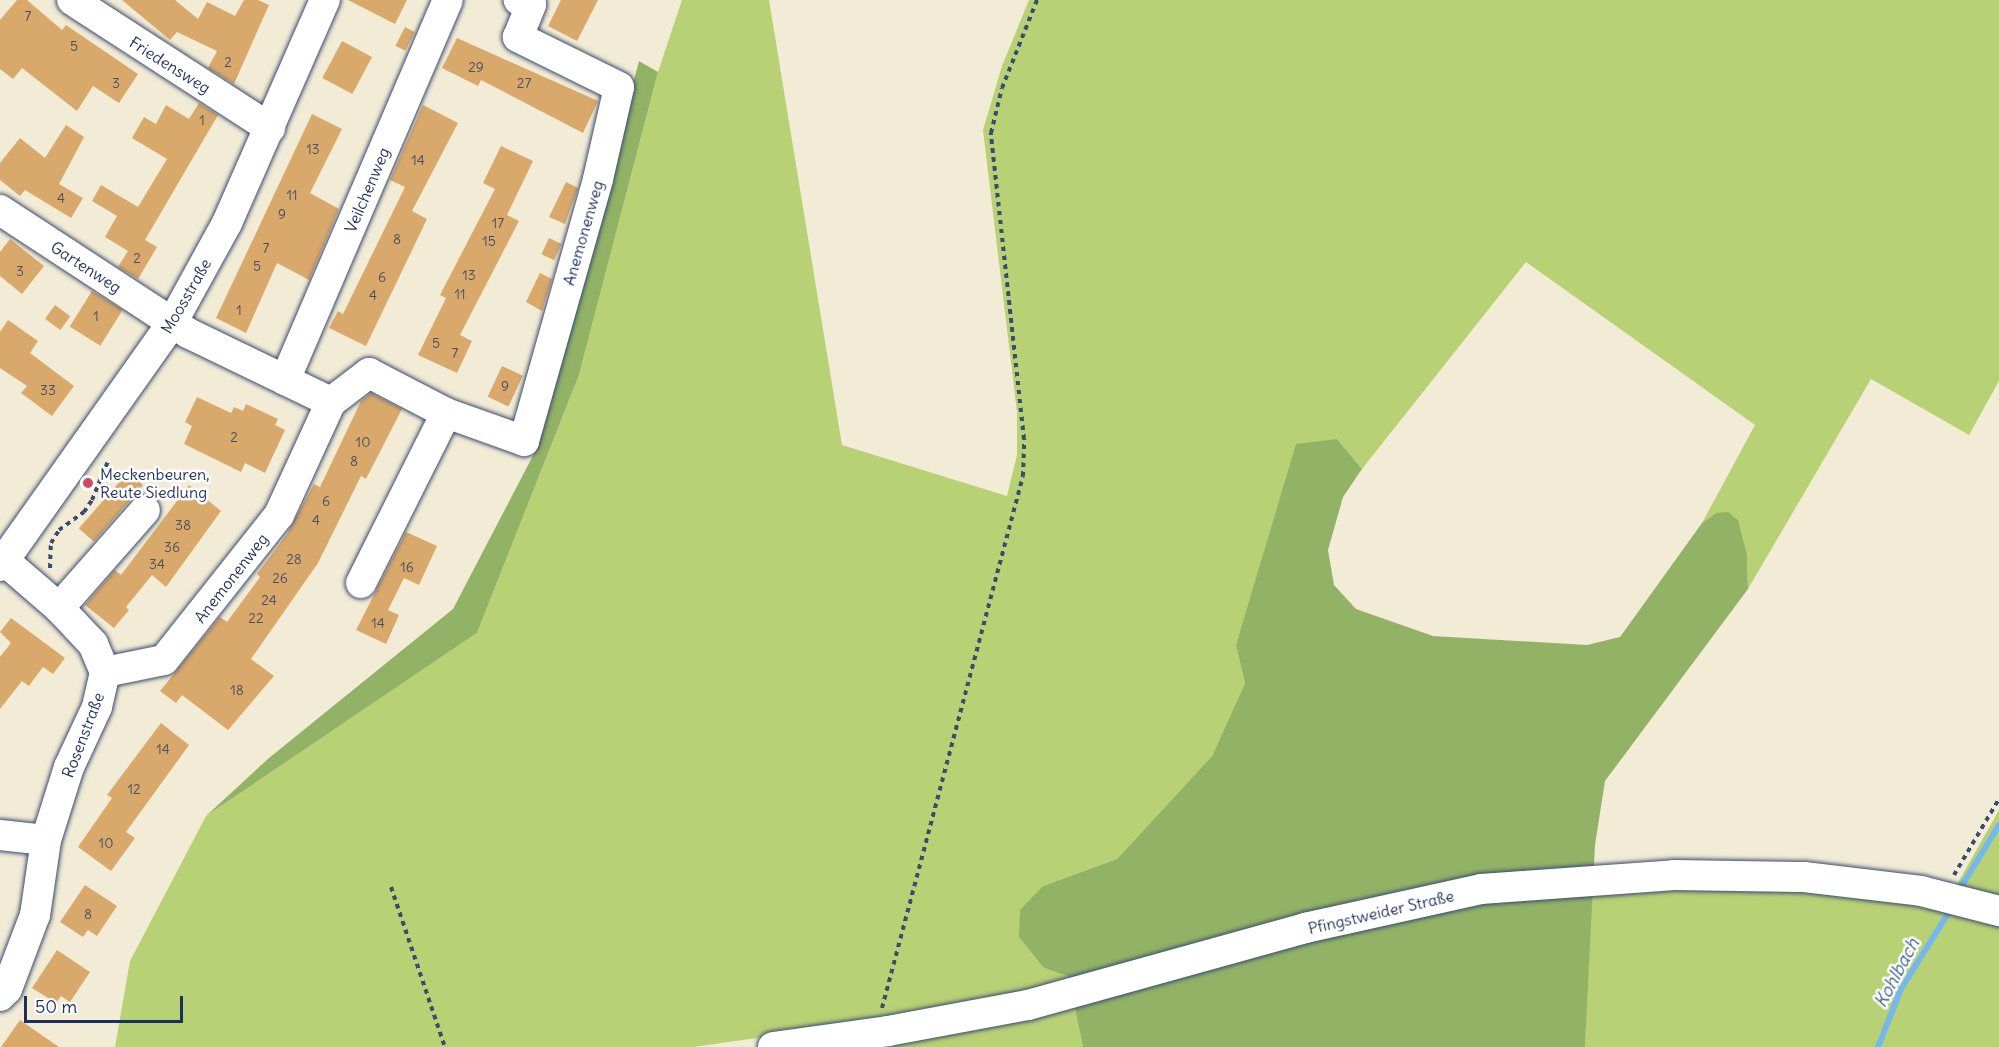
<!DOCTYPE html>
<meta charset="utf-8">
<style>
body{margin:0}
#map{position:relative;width:1999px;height:1047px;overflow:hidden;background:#f2ecd6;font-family:Delius,sans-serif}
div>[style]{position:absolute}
.green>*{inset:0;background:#b9d175}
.forest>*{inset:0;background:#92b366}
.stream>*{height:6px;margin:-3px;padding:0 3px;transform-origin:3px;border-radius:3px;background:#75b8eb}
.building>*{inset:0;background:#d9a96c;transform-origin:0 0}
.path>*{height:4px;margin-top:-2px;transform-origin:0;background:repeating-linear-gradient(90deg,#3b4b70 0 4.5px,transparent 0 9px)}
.roads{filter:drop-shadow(0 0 2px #3b4b70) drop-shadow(0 0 2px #3b4b70)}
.minor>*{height:30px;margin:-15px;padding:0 15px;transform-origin:15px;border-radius:15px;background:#fff}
.dots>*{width:16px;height:16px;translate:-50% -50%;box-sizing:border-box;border:3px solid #fff;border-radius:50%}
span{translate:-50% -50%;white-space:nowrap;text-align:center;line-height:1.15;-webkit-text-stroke:5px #fff;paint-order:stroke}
.number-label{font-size:14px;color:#4a4e62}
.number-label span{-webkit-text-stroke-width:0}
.street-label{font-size:16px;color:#1b2f5e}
.poi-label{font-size:16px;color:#1b2f5e}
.left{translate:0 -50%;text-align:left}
.water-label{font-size:18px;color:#3a5f8f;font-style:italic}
.scale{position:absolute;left:24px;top:996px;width:159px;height:27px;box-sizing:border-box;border:3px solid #1b2f5e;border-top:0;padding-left:8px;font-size:18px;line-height:21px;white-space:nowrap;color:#1b2f5e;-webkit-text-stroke:4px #fff;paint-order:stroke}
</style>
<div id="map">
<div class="green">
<i style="clip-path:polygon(682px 0,769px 0,842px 445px,1007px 496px,1017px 455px,1017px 412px,983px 130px,1002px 66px,1029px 0,1999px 0,1999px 381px,1969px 435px,1871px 379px,1748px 589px,1747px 555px,1716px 513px,1702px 523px,1755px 425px,1526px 262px,1362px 469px,1337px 439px,1236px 644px,1245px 683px,1212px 756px,1117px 859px,1043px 886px,1044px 968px,1068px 975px,1083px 1047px,894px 1047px,870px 1022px,693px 1047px,115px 1047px,130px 961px,206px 816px,477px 633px,579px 375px,658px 72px)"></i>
<i style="clip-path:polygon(1999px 810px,1999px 900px,1955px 888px)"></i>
<i style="clip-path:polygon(1592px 889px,1859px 890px,1999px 923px,1999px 1047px,1585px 1047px)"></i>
</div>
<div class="forest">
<i style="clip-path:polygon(639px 61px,658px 72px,579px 375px,477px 633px,206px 816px,269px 758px,453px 609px,538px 446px)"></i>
<i style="clip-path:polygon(1337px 439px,1362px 469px,1343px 497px,1328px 550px,1334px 585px,1356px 609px,1433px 636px,1587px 645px,1620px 637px,1702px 523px,1716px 513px,1728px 512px,1738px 520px,1747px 555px,1748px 589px,1605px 781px,1595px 845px,1585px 1047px,1083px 1047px,1068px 976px,1044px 968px,1019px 937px,1020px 910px,1043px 886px,1117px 859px,1212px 756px,1245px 683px,1236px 645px,1296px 444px)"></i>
</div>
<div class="stream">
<i style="left:1963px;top:884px;width:69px;rotate:-58.6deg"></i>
<i style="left:1878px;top:1047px;width:62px;rotate:-68.4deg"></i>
<i style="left:1901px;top:989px;width:87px;rotate:-58.1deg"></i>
</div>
<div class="building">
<i style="clip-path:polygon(17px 0,27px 0,62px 30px,66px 25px,138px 74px,119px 103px,93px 86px,77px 111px,22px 68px,13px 79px,0 69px,0 20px)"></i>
<i style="clip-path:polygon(122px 0,175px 0,198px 19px,207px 2px,235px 16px,244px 0,258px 0,269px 5px,234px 84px,208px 68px,217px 51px,177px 32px,170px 40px)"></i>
<i style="clip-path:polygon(348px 0,407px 0,395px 24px)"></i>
<i style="clip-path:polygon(561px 0,598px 0,577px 41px,548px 26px)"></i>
<i style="left:405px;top:27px;width:11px;height:21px;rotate:27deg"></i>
<i style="clip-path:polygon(457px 38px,598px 101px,583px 133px,481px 80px,478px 86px,442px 68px)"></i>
<i style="left:342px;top:41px;width:34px;height:42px;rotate:28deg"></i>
<i style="clip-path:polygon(199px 103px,218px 115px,145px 240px,157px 247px,138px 279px,118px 267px,128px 251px,105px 237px,117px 216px,92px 201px,101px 185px,138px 207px,167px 159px,132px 138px,144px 117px,156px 124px,166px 105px,189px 119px)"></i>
<i style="clip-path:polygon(423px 105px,458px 123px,412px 211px,427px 219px,366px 346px,329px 328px,338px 311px,343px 314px,405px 187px,390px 180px)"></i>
<i style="clip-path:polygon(312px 114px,342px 129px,310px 193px,339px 209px,309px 280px,277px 263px,246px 333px,216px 318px)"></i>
<i style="clip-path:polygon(66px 125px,84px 137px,59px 184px,83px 198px,71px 218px,25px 190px,20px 196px,0 180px,0 163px,20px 138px,45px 158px)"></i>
<i style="clip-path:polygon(501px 146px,533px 161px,507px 215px,519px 221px,460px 335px,472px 341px,457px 373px,418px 355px,446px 298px,440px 295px,495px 189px,483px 183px)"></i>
<i style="clip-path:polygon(566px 182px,578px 188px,565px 224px,549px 217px)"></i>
<i style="left:549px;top:238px;width:14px;height:18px;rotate:25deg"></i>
<i style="clip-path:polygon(10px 239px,44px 266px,22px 294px,0 276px,0 252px)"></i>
<i style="clip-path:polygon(540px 273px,552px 279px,542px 311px,526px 302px)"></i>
<i style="left:92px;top:291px;width:36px;height:42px;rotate:32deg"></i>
<i style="left:55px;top:305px;width:19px;height:17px;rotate:36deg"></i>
<i style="clip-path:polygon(8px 320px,38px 341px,30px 353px,74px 386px,52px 416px,21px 393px,27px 386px,0 368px,0 332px)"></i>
<i style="left:502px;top:366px;width:23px;height:34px;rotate:25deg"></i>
<i style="clip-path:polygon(371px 393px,402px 409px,366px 479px,361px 476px,318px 563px,251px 659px,274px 676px,228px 730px,182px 695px,176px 703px,160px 691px,220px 617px,227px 622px,260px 577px,257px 574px,287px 534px,314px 484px,320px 487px,361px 401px)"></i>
<i style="clip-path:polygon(197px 397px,231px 413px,234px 407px,243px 411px,246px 404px,278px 419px,275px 425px,285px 430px,265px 473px,245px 463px,241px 472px,184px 444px,192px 426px,185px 422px)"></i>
<i style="left:128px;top:472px;width:20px;height:75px;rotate:41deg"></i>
<i style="clip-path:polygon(189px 485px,221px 511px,166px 587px,152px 575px,126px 607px,129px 610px,114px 628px,85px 605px,115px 570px,121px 575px)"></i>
<i style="clip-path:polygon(406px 532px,437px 546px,419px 585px,404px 578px,388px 610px,399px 615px,386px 644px,356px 630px)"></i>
<i style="clip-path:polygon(11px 618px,65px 658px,53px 674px,43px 667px,29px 686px,22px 681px,0 709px,0 657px,11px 643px,0 632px)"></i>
<i style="clip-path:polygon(161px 723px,189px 745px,126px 832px,135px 838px,111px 871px,78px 847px,112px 798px,107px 795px)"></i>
<i style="clip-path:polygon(85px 885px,117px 906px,97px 936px,88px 930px,83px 937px,60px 922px)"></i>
<i style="clip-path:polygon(57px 950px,90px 972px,70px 1002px,61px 996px,56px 1003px,32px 988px)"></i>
<i style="clip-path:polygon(20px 1020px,59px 1047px,1px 1047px)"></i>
</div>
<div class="path">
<i style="left:50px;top:568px;width:25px;rotate:-88deg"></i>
<i style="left:51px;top:543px;width:15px;rotate:-58deg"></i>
<i style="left:59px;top:530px;width:31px;rotate:-36deg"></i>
<i style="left:84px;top:512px;width:14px;rotate:-56deg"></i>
<i style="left:92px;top:500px;width:44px;rotate:-67.5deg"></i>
<i style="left:1954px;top:875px;width:88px;rotate:-59.4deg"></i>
<i style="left:391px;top:887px;width:169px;rotate:71.4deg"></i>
<i style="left:882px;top:1008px;width:550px;rotate:-75.16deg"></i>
<i style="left:1023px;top:476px;width:37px;rotate:-88deg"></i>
<i style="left:1024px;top:439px;width:308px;rotate:-96.2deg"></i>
<i style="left:991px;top:133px;width:46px;rotate:-76.3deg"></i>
<i style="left:1002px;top:88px;width:95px;rotate:-68.3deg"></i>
</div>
<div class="roads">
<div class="minor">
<i style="left:72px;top:0;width:236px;rotate:32.9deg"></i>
<i style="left:0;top:210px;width:225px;rotate:33.2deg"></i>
<i style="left:188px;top:333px;width:159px;rotate:25.8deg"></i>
<i style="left:285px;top:380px;width:413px;rotate:-66.8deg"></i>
<i style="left:0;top:557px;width:78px;rotate:40.8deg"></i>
<i style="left:59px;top:608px;width:50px;rotate:46.6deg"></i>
<i style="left:93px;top:644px;width:30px;rotate:67deg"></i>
<i style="left:105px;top:672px;width:36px;rotate:103deg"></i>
<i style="left:97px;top:707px;width:66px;rotate:115deg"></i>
<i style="left:69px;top:767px;width:77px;rotate:107.5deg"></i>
<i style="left:46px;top:840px;width:76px;rotate:98.3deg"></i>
<i style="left:35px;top:915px;width:79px;rotate:110.7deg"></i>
<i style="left:7px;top:989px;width:10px;rotate:135deg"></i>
<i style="left:0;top:566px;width:298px;rotate:-54.7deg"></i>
<i style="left:172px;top:323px;width:114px;rotate:-61.2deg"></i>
<i style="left:227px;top:223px;width:244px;rotate:-66.3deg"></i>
<i style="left:361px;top:583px;width:190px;rotate:-63.4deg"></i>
<i style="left:59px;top:608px;width:130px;rotate:-48.7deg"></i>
<i style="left:105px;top:672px;width:60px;rotate:-11.5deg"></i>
<i style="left:164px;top:660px;width:185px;rotate:-51.6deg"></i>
<i style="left:279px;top:515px;width:124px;rotate:-65.3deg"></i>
<i style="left:331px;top:402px;width:48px;rotate:-37.3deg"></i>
<i style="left:369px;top:373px;width:87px;rotate:27.5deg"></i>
<i style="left:446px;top:413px;width:83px;rotate:19.7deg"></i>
<i style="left:524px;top:441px;width:272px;rotate:-74.2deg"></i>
<i style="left:598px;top:179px;width:94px;rotate:-77.1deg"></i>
<i style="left:619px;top:87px;width:113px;rotate:-153.7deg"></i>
<i style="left:518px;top:37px;width:35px;rotate:-68deg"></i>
<i style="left:531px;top:4px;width:13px;rotate:-162deg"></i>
<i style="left:0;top:835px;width:46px;rotate:6.2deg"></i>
<i style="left:773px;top:1047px;width:116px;rotate:-7.9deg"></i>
<i style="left:888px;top:1031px;width:142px;rotate:-10.5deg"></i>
<i style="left:1028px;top:1005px;width:288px;rotate:-15.5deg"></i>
<i style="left:1305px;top:928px;width:180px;rotate:-12.5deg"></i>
<i style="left:1481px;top:889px;width:194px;rotate:-4.1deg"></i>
<i style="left:1674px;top:875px;width:130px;rotate:0.9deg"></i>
<i style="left:1804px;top:877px;width:118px;rotate:6.8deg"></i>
<i style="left:1921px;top:891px;width:81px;rotate:14.4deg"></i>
</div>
</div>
<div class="dots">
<i style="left:88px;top:483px;background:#d1495b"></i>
</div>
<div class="number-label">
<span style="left:28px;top:16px">7</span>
<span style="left:74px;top:46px">5</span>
<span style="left:228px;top:62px">2</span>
<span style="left:476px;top:67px">29</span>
<span style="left:116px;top:83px">3</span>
<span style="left:524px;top:83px">27</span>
<span style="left:202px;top:120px">1</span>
<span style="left:313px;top:149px">13</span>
<span style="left:418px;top:160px">14</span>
<span style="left:292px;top:195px">11</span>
<span style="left:61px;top:198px">4</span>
<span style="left:282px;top:214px">9</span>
<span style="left:498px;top:223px">17</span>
<span style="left:397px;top:239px">8</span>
<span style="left:489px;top:241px">15</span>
<span style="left:266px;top:248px">7</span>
<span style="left:137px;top:258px">2</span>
<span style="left:257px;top:266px">5</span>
<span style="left:20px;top:271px">3</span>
<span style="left:469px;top:275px">13</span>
<span style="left:382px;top:277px">6</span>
<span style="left:460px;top:294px">11</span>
<span style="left:373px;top:295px">4</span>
<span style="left:239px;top:310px">1</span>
<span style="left:96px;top:316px">1</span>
<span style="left:436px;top:343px">5</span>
<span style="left:455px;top:353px">7</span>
<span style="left:505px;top:386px">9</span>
<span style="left:48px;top:390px">33</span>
<span style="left:234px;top:437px">2</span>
<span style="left:363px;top:442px">10</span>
<span style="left:354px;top:461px">8</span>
<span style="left:326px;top:501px">6</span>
<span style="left:316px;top:520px">4</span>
<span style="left:183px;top:525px">38</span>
<span style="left:172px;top:547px">36</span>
<span style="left:294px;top:559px">28</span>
<span style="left:157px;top:564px">34</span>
<span style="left:407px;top:567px">16</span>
<span style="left:280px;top:578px">26</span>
<span style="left:269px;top:600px">24</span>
<span style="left:256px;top:618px">22</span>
<span style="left:378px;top:623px">14</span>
<span style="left:237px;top:690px">18</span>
<span style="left:163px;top:749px">14</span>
<span style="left:134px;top:789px">12</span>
<span style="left:106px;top:843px">10</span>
<span style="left:88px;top:914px">8</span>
</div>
<div class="street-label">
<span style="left:170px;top:65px;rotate:32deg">Friedensweg</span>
<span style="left:367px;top:190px;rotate:-67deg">Veilchenweg</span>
<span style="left:583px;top:233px;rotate:-74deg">Anemonenweg</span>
<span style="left:86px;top:267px;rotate:33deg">Gartenweg</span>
<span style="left:186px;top:296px;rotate:-60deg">Moosstraße</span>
<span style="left:231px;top:578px;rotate:-52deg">Anemonenweg</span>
<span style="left:83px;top:735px;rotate:-69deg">Rosenstraße</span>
<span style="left:1381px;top:912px;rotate:-13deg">Pfingstweider Straße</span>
</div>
<div class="poi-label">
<span class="left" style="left:100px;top:483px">Meckenbeuren,<br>Reute Siedlung</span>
</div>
<div class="water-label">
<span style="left:1897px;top:973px;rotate:-62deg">Kohlbach</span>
</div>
<div class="scale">50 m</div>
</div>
